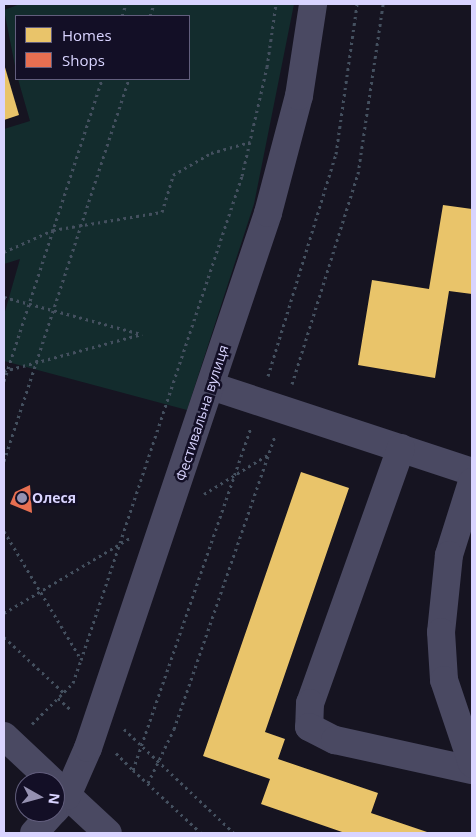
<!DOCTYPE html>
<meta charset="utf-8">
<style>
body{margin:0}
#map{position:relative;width:476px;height:837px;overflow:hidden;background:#161421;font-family:"Open Sans",sans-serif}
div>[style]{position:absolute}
.green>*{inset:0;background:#132c2d}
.homes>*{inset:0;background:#e9c46a}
.shops>*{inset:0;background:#e76f51}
.path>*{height:3px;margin-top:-1.5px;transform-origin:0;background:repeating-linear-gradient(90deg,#44505f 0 2.5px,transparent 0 6.5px)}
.minor>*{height:28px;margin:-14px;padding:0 14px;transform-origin:14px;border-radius:14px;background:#4a4962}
.dots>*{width:14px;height:14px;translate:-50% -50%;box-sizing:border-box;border:2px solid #130f26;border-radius:50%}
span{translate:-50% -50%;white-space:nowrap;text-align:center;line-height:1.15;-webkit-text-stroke:5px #130f26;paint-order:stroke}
.street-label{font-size:14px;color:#d9d4ff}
.poi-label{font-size:14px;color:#d9d4ff;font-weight:700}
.left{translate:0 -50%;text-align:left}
.frame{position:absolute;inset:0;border:5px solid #d9d4ff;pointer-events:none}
.legend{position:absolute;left:15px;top:15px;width:175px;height:65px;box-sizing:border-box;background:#130f26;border:1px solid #625e7d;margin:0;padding:6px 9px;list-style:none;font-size:15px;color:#d9d4ff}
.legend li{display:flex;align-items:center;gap:10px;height:25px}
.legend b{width:25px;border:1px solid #625e7d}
.north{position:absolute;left:15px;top:772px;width:50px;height:50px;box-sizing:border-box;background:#130f26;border:1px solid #625e7d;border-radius:50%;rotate:97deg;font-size:14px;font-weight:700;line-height:20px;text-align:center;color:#d9d4ff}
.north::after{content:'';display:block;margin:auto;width:18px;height:22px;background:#9591b1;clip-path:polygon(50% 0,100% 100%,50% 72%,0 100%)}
</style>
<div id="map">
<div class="green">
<i style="clip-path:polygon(20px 4px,294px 4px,254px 204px,187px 410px,4px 361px,4px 315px,20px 259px,4px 264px,4px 129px,30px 121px,18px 79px,189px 79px,189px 16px,16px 16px,16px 71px,4px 10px)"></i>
</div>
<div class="homes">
<i style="clip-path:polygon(4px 64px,19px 115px,4px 120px)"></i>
<i style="clip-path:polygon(443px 205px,472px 209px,472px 294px,449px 291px,435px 378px,358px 365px,372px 280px,429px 289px)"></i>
<i style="clip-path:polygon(301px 472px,349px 488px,265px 732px,285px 739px,278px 759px,378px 793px,371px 813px,430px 833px,345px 833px,261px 804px,270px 779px,203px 756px)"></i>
</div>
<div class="shops">
<i style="clip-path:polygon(30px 485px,32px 513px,10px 504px,15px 492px)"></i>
</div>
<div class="path">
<i style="left:122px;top:16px;width:13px;rotate:-72deg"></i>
<i style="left:150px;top:16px;width:13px;rotate:-72deg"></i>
<i style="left:4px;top:252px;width:54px;rotate:-24.2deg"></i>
<i style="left:53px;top:230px;width:110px;rotate:-9.4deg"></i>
<i style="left:162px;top:212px;width:39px;rotate:-73deg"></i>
<i style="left:173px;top:175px;width:44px;rotate:-30.1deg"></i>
<i style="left:211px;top:153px;width:41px;rotate:-15.8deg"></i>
<i style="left:4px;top:297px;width:142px;rotate:15.1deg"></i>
<i style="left:4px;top:371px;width:143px;rotate:-15deg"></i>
<i style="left:268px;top:376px;width:232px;rotate:-73deg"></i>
<i style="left:336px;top:154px;width:151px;rotate:-82deg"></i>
<i style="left:4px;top:381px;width:318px;rotate:-72deg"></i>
<i style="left:292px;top:384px;width:220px;rotate:-72.6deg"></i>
<i style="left:358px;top:174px;width:172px;rotate:-81.6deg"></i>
<i style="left:4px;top:461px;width:402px;rotate:-71.9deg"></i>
<i style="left:204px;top:494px;width:76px;rotate:-31.6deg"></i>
<i style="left:4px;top:531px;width:149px;rotate:59deg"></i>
<i style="left:4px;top:613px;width:147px;rotate:-30.8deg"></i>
<i style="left:4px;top:637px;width:82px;rotate:43deg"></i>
<i style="left:58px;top:698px;width:19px;rotate:43deg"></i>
<i style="left:32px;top:724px;width:58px;rotate:-45deg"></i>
<i style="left:73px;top:683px;width:24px;rotate:-71deg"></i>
<i style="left:81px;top:660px;width:510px;rotate:-71.6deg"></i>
<i style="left:242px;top:176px;width:112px;rotate:-77.1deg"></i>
<i style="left:267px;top:67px;width:64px;rotate:-81.9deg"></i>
<i style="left:124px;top:729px;width:151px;rotate:43.4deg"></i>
<i style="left:116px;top:753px;width:24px;rotate:45deg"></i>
<i style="left:133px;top:770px;width:363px;rotate:-71deg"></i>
<i style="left:133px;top:770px;width:93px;rotate:42.8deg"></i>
<i style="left:148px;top:783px;width:60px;rotate:-64.3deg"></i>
<i style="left:174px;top:729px;width:311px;rotate:-71deg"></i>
</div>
<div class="minor">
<i style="left:211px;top:386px;width:275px;rotate:18.2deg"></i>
<i style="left:401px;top:448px;width:271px;rotate:109.6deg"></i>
<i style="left:310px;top:703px;width:24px;rotate:92deg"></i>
<i style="left:309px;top:727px;width:29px;rotate:27deg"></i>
<i style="left:335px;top:740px;width:140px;rotate:12.4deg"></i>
<i style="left:472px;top:482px;width:77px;rotate:107.5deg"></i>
<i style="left:449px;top:555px;width:77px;rotate:95.9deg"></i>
<i style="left:441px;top:632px;width:48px;rotate:86.4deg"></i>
<i style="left:444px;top:680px;width:88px;rotate:71.4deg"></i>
<i style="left:4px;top:736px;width:67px;rotate:43.2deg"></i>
<i style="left:55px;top:784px;width:72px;rotate:42.8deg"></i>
<i style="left:55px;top:810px;width:18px;rotate:-49deg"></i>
<i style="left:67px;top:796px;width:52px;rotate:-66.4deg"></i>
<i style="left:88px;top:748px;width:564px;rotate:-71.4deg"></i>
<i style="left:268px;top:213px;width:121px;rotate:-75.2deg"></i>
<i style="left:299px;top:96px;width:93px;rotate:-81.3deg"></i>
<i style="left:34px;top:833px;width:28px;rotate:-48deg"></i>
</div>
<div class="dots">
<i style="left:22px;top:498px;background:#9591b1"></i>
</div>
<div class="street-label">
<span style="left:202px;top:413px;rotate:-72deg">Фестивальна вулиця</span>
</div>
<div class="poi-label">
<span class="left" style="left:32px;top:498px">Олеся</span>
</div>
<div class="frame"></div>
<ul class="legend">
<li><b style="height:14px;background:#e9c46a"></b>Homes</li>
<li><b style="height:14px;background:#e76f51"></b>Shops</li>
</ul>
<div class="north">N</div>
</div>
